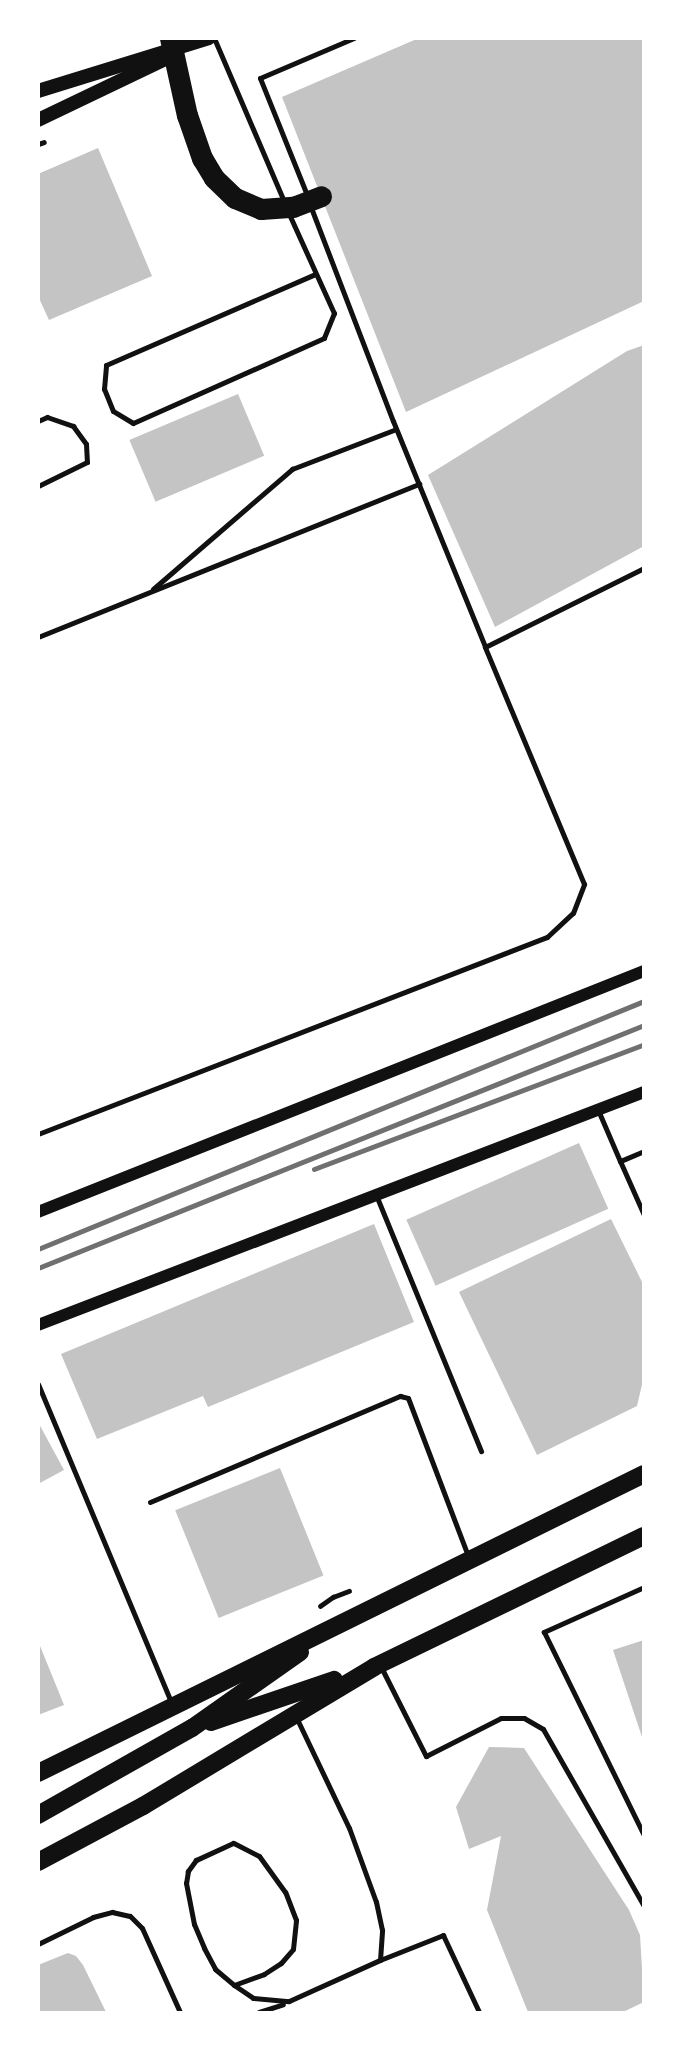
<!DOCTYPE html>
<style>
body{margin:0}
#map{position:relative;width:682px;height:2051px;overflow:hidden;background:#fff;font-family:"PT Sans Narrow",sans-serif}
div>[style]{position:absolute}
.building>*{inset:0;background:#c4c4c4;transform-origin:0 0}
.path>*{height:4.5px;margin:-2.25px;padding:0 2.25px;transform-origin:2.25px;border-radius:2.25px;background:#111}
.service>*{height:5px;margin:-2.5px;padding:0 2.5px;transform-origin:2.5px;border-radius:2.5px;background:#111}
.tertiary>*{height:12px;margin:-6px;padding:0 6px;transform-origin:6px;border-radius:6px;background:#111}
.secondary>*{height:14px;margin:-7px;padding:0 7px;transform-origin:7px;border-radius:7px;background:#111}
.primary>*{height:18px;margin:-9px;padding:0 9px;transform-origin:9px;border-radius:9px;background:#111}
.motorway>*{height:21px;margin:-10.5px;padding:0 10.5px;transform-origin:10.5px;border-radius:10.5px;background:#111}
.rail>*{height:5px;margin:-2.5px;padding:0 2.5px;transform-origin:2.5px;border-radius:2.5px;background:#707070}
span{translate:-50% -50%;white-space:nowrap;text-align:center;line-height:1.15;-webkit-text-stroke:5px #fff;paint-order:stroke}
.frame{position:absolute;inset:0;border:40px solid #fff;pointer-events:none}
</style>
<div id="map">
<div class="building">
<i style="clip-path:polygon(419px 38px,644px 38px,644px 301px,406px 412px,282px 97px)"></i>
<i style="clip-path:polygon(98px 148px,152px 276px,49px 320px,38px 296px,38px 174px)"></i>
<i style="clip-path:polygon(644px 345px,644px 546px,495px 627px,428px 475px,627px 351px)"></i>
<i style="left:238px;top:394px;width:67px;height:118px;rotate:67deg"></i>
<i style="left:579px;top:1143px;width:72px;height:189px;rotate:66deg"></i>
<i style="clip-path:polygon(611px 1219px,644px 1286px,644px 1376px,637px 1406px,537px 1455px,459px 1292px)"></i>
<i style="clip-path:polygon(374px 1224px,414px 1322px,208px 1407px,203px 1396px,97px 1439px,61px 1354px)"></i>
<i style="clip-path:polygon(38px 1422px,64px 1470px,38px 1484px)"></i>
<i style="left:280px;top:1468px;width:116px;height:113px;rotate:68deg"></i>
<i style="clip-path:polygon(644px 1640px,644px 1740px,643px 1740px,613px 1650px)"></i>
<i style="clip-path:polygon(38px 1641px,64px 1705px,38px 1715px)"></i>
<i style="clip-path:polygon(489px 1747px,524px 1748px,629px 1910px,640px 1935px,644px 2002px,623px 2012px,528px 2012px,487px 1910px,501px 1836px,469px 1849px,456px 1807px)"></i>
<i style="clip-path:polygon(68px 1953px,76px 1956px,83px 1965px,106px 2012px,38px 2012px,38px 1965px)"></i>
</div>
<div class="path">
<i style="left:320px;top:1606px;width:16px;rotate:-35deg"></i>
<i style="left:333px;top:1597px;width:17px;rotate:-21deg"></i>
</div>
<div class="service">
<i style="left:214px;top:38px;width:177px;rotate:66.8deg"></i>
<i style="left:38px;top:144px;width:6px;rotate:-18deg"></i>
<i style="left:307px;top:195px;width:126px;rotate:-111.9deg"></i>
<i style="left:260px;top:78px;width:102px;rotate:-23.1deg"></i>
<i style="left:310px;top:205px;width:231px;rotate:69deg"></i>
<i style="left:393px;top:421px;width:244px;rotate:67.8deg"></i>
<i style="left:485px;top:647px;width:178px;rotate:-26.4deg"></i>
<i style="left:289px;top:214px;width:109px;rotate:65.6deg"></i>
<i style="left:334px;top:313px;width:27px;rotate:112deg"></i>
<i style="left:324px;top:338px;width:209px;rotate:156deg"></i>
<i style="left:133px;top:423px;width:23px;rotate:-149deg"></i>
<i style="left:113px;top:411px;width:24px;rotate:-112deg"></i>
<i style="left:104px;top:389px;width:24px;rotate:-85deg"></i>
<i style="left:106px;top:365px;width:228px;rotate:-23.5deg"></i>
<i style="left:38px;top:421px;width:10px;rotate:-24deg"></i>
<i style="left:47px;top:417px;width:28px;rotate:19deg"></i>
<i style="left:73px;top:426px;width:22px;rotate:54deg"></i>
<i style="left:86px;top:444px;width:18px;rotate:87deg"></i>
<i style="left:87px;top:462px;width:55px;rotate:153.9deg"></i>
<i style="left:153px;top:589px;width:184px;rotate:-40.8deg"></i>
<i style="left:292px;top:469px;width:111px;rotate:-21deg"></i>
<i style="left:38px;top:637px;width:411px;rotate:-21.9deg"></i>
<i style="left:598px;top:1110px;width:56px;rotate:66.7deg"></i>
<i style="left:38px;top:1134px;width:546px;rotate:-21.16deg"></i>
<i style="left:547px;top:937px;width:35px;rotate:-43deg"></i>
<i style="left:573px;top:913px;width:31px;rotate:-69deg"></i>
<i style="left:584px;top:884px;width:257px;rotate:-112.7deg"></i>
<i style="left:644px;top:1151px;width:26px;rotate:157deg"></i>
<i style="left:620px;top:1161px;width:59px;rotate:66deg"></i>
<i style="left:376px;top:1195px;width:277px;rotate:67.7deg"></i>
<i style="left:38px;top:1384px;width:348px;rotate:67.3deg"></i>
<i style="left:150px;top:1502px;width:272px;rotate:-23deg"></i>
<i style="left:400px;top:1396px;width:8px;rotate:14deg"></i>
<i style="left:408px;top:1398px;width:169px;rotate:69.2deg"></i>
<i style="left:644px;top:1587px;width:110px;rotate:155.8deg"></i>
<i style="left:544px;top:1632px;width:226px;rotate:63.8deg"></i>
<i style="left:381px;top:1667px;width:100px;rotate:63.2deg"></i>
<i style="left:426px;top:1756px;width:84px;rotate:-26.9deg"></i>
<i style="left:501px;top:1718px;width:23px"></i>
<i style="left:524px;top:1718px;width:22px;rotate:30deg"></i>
<i style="left:543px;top:1729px;width:204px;rotate:60.3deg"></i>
<i style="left:38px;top:1944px;width:61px;rotate:-26.1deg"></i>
<i style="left:93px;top:1917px;width:20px;rotate:-15deg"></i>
<i style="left:112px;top:1912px;width:18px;rotate:13deg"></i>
<i style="left:130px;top:1916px;width:17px;rotate:45deg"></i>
<i style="left:142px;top:1928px;width:92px;rotate:65.7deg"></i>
<i style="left:380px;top:1960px;width:68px;rotate:-21.6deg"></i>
<i style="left:443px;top:1935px;width:85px;rotate:64.9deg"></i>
<i style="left:234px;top:1985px;width:32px;rotate:-20deg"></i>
<i style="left:264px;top:1974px;width:20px;rotate:-33deg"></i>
<i style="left:281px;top:1963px;width:18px;rotate:-49deg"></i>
<i style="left:293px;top:1949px;width:29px;rotate:-84deg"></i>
<i style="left:296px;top:1920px;width:30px;rotate:-111deg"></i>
<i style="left:285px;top:1892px;width:44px;rotate:-125.8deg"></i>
<i style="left:259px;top:1856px;width:29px;rotate:-153deg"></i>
<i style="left:233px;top:1843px;width:41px;rotate:155.3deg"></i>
<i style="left:196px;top:1860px;width:14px;rotate:126deg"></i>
<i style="left:188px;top:1871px;width:12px;rotate:99deg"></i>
<i style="left:186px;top:1883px;width:42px;rotate:79deg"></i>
<i style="left:194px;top:1924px;width:26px;rotate:67deg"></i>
<i style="left:204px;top:1948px;width:24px;rotate:62deg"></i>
<i style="left:215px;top:1969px;width:25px;rotate:40deg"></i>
<i style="left:234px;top:1985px;width:23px;rotate:34deg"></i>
<i style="left:253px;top:1998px;width:36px;rotate:5deg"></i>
<i style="left:289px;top:2001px;width:100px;rotate:-24.3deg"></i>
<i style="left:380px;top:1960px;width:30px;rotate:-86deg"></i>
<i style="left:382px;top:1930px;width:29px;rotate:-102deg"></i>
<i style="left:376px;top:1902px;width:79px;rotate:-110deg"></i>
<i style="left:349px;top:1828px;width:123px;rotate:-115.5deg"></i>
<i style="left:259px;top:2012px;width:25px;rotate:-18deg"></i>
</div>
<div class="tertiary">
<i style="left:38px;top:1212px;width:652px;rotate:-21.69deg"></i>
<i style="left:38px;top:1325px;width:649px;rotate:-21.03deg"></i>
</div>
<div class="secondary">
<i style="left:38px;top:91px;width:179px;rotate:-17.2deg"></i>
<i style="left:38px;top:120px;width:139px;rotate:-25.6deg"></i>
</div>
<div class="primary">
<i style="left:211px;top:1722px;width:130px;rotate:-18.9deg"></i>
<i style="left:38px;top:1773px;width:676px;rotate:-26.26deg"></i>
<i style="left:38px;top:1815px;width:177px;rotate:-29.5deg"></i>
<i style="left:192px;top:1728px;width:132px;rotate:-35.1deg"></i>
<i style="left:38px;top:1862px;width:119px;rotate:-28.1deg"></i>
<i style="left:143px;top:1806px;width:270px;rotate:-31deg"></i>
<i style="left:374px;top:1667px;width:300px;rotate:-25.9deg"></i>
</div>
<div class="motorway">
<i style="left:170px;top:38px;width:79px;rotate:77.6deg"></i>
<i style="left:187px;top:115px;width:46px;rotate:70.8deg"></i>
<i style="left:202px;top:158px;width:23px;rotate:59deg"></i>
<i style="left:214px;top:178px;width:29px;rotate:44deg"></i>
<i style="left:235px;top:198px;width:28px;rotate:23deg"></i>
<i style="left:261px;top:209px;width:32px;rotate:-4deg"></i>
<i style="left:293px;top:207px;width:30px;rotate:-21deg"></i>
</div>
<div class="rail">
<i style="left:314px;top:1169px;width:353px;rotate:-20.7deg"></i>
<i style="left:38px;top:1249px;width:655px;rotate:-22.26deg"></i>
<i style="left:38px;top:1268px;width:653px;rotate:-21.85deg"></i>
</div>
<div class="frame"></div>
</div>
